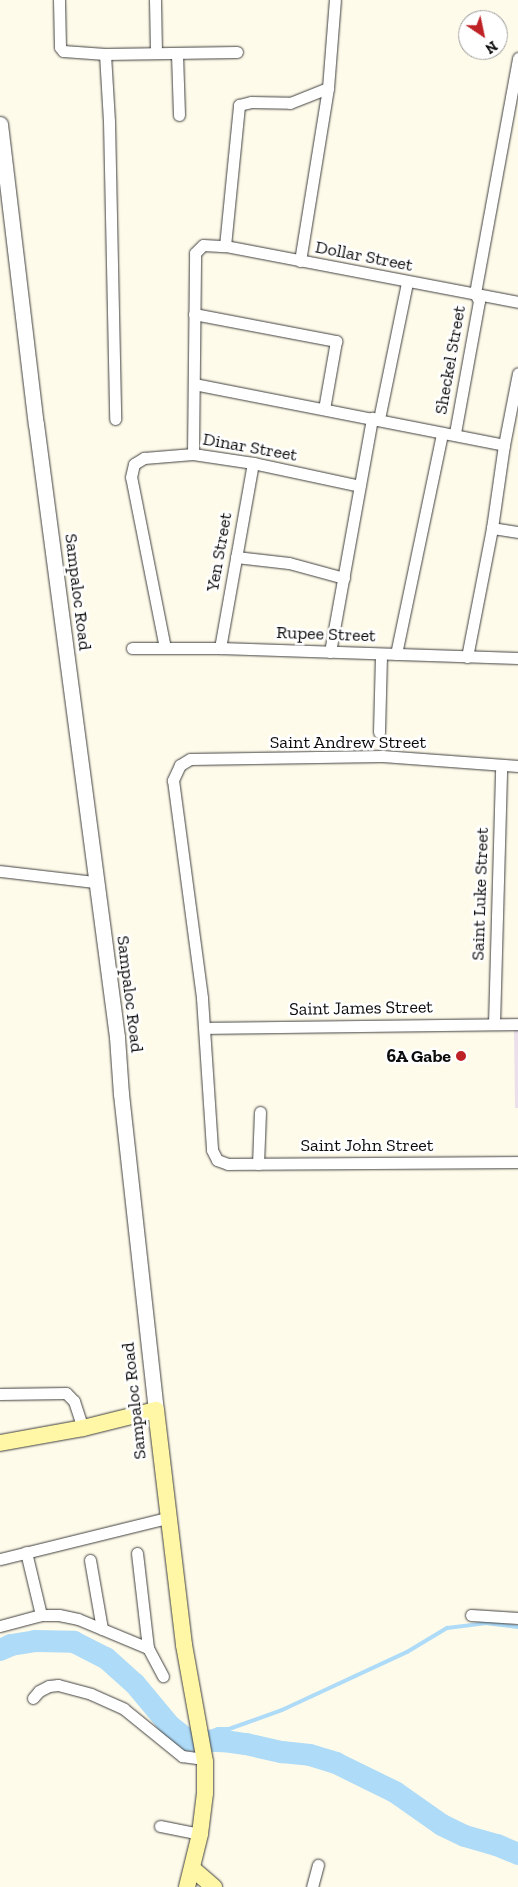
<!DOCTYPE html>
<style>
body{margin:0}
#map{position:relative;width:518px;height:1887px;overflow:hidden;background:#fffbea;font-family:"Zilla Slab",serif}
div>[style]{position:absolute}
.industrial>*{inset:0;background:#eadfeb}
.stream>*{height:4px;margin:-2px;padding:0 2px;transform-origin:2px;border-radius:2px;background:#aedbf7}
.river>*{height:22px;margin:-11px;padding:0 11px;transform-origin:11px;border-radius:11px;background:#aedbf7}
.roads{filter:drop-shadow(0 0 1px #3f3f3f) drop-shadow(0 0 1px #3f3f3f)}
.minor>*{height:11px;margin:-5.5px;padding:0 5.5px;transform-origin:5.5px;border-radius:5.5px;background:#fff}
.tertiary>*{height:15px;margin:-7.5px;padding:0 7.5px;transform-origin:7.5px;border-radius:7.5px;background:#fff}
.secondary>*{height:16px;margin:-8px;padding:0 8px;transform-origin:8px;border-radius:8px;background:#fff7a5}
.dots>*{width:14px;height:14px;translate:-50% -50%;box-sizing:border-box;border:2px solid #fff;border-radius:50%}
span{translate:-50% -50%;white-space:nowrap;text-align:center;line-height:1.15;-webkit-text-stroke:5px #fff;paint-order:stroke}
.street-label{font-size:18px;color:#0c0c0c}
.poi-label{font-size:18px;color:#0c0c0c;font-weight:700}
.right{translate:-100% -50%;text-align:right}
.north{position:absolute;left:458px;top:10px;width:50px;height:50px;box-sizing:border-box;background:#fff;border:1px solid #9e9e9e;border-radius:50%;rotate:146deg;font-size:14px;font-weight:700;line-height:20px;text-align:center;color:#0c0c0c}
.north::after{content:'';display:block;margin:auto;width:18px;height:22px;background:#be2126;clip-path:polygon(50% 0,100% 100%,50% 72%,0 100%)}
</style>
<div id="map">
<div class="industrial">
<i style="clip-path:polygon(514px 1029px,518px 1029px,518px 1108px,515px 1108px)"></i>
</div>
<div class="stream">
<i style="left:205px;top:1734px;width:14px;rotate:-21deg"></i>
<i style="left:218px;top:1729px;width:11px"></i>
<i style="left:229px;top:1729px;width:56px;rotate:-19.7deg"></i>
<i style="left:282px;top:1710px;width:138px;rotate:-24.9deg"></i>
<i style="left:407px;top:1652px;width:47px;rotate:-31deg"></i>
<i style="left:447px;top:1628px;width:38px;rotate:-7deg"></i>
<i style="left:485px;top:1623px;width:33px;rotate:7deg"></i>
</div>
<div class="river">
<i style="left:0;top:1650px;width:12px;rotate:-24deg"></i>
<i style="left:11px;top:1645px;width:24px;rotate:-9deg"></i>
<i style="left:35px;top:1641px;width:39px;rotate:1deg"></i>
<i style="left:74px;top:1642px;width:36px;rotate:27deg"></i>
<i style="left:106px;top:1658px;width:39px;rotate:42deg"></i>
<i style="left:135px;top:1684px;width:55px;rotate:50.2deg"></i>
<i style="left:170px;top:1726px;width:23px;rotate:38deg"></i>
<i style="left:188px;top:1740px;width:36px;rotate:2deg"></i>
<i style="left:224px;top:1741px;width:22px;rotate:8deg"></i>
<i style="left:246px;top:1744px;width:37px;rotate:13deg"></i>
<i style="left:282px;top:1752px;width:28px;rotate:6deg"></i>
<i style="left:310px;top:1755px;width:27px;rotate:17deg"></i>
<i style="left:336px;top:1763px;width:66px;rotate:26.2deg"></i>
<i style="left:395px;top:1792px;width:57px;rotate:35.1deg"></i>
<i style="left:442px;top:1825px;width:25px;rotate:26deg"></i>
<i style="left:465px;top:1836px;width:33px;rotate:16deg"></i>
<i style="left:497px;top:1845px;width:23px;rotate:23deg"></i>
</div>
<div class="roads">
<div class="minor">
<i style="left:59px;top:0;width:47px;rotate:88.8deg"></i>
<i style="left:60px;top:47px;width:5px;rotate:53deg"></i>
<i style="left:63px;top:51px;width:42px;rotate:4.1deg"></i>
<i style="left:105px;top:54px;width:132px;rotate:-0.9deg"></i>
<i style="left:155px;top:0;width:53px;rotate:88.9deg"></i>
<i style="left:105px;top:54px;width:67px;rotate:86.6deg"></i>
<i style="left:109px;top:121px;width:298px;rotate:88.8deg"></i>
<i style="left:177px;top:54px;width:61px;rotate:88.1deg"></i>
<i style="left:225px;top:246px;width:142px;rotate:-84.3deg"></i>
<i style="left:239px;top:105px;width:12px;rotate:-14deg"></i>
<i style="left:251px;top:102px;width:39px;rotate:1deg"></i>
<i style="left:290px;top:103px;width:41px;rotate:-21.5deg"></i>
<i style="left:300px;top:261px;width:175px;rotate:-80.8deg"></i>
<i style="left:328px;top:88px;width:88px;rotate:-85.5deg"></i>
<i style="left:194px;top:314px;width:145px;rotate:10.8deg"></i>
<i style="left:336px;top:341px;width:69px;rotate:100deg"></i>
<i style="left:194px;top:384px;width:316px;rotate:11.1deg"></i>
<i style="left:379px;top:419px;width:139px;rotate:-78.4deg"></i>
<i style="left:455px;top:433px;width:134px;rotate:-79.7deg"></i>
<i style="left:479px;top:301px;width:9px;rotate:-117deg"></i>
<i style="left:475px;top:293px;width:239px;rotate:-79.6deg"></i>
<i style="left:193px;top:454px;width:201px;rotate:-89.4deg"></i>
<i style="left:195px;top:253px;width:11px;rotate:-45deg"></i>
<i style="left:203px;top:245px;width:22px;rotate:3deg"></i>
<i style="left:225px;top:246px;width:298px;rotate:10.8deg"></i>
<i style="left:492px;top:528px;width:26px;rotate:9deg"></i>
<i style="left:236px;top:557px;width:53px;rotate:6.5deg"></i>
<i style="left:289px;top:563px;width:57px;rotate:15.3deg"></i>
<i style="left:132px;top:648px;width:88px"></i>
<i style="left:220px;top:648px;width:298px;rotate:1.9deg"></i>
<i style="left:165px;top:648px;width:174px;rotate:-101.2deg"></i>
<i style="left:131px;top:477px;width:13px;rotate:-77deg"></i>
<i style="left:134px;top:464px;width:12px;rotate:-31deg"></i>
<i style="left:144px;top:458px;width:49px;rotate:-4.7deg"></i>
<i style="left:193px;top:454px;width:61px;rotate:8.5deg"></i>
<i style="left:253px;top:463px;width:109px;rotate:12.1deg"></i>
<i style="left:220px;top:648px;width:188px;rotate:-79.9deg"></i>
<i style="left:330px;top:652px;width:238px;rotate:-79.8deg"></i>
<i style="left:396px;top:654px;width:226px;rotate:-78.2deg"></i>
<i style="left:467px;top:657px;width:131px;rotate:-79deg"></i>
<i style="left:492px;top:528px;width:84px;rotate:-81.8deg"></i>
<i style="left:504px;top:445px;width:73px;rotate:-79deg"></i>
<i style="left:379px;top:732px;width:78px;rotate:-88.5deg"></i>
<i style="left:518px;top:766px;width:136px;rotate:-175.8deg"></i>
<i style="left:382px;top:756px;width:192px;rotate:179.1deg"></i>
<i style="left:190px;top:759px;width:12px;rotate:149deg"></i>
<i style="left:180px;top:765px;width:17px;rotate:115deg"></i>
<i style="left:173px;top:780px;width:220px;rotate:82.4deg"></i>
<i style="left:202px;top:998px;width:152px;rotate:86.2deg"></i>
<i style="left:212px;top:1150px;width:11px;rotate:63deg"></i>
<i style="left:217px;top:1160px;width:12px;rotate:20deg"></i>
<i style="left:228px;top:1164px;width:290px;rotate:-0.4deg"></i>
<i style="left:0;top:871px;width:96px;rotate:6.6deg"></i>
<i style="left:494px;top:1024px;width:258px;rotate:-88.4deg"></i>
<i style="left:205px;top:1028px;width:313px;rotate:-0.7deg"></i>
<i style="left:258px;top:1164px;width:52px;rotate:-87.8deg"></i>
<i style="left:0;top:1394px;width:66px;rotate:-0.9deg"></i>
<i style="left:66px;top:1393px;width:11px;rotate:45deg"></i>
<i style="left:74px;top:1401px;width:28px;rotate:72deg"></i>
<i style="left:26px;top:1552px;width:65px;rotate:76.6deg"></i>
<i style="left:137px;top:1553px;width:96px;rotate:83.4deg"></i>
<i style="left:148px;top:1648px;width:32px;rotate:62deg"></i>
<i style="left:0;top:1559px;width:172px;rotate:-13.8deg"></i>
<i style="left:90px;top:1560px;width:70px;rotate:80.1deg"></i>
<i style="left:471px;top:1615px;width:47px;rotate:3.7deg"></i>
<i style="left:0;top:1626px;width:42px;rotate:-15deg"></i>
<i style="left:41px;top:1615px;width:18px"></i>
<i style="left:59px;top:1615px;width:19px;rotate:12deg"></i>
<i style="left:78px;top:1619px;width:76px;rotate:22.5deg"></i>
<i style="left:33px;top:1698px;width:9px;rotate:-49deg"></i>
<i style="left:39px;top:1691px;width:11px;rotate:-27deg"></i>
<i style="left:49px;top:1686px;width:9px;rotate:-6deg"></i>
<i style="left:58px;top:1685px;width:34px;rotate:15deg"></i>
<i style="left:91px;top:1694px;width:36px;rotate:24deg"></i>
<i style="left:124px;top:1709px;width:75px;rotate:39deg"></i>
<i style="left:182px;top:1756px;width:22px;rotate:8deg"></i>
<i style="left:160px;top:1826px;width:41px;rotate:11.3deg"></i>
<i style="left:312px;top:1887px;width:23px;rotate:-75deg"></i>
</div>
<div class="tertiary">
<i style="left:0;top:124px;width:302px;rotate:83.2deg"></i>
<i style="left:36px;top:424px;width:618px;rotate:82.47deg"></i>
<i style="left:117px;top:1037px;width:57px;rotate:86deg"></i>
<i style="left:121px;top:1094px;width:318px;rotate:83.7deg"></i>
</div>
<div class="secondary">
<i style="left:0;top:1443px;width:84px;rotate:-10.2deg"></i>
<i style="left:83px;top:1428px;width:75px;rotate:-13.9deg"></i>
<i style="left:156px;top:1410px;width:237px;rotate:83.2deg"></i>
<i style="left:184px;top:1645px;width:119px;rotate:79.8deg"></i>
<i style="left:205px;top:1762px;width:31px;rotate:90deg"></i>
<i style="left:205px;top:1793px;width:41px;rotate:97deg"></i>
<i style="left:200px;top:1834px;width:55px;rotate:103.8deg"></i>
<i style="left:193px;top:1869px;width:28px;rotate:41deg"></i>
</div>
</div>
<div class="dots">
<i style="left:461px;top:1056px;background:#be2126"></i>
</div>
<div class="street-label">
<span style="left:364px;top:256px;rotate:11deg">Dollar Street</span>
<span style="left:450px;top:360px;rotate:-80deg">Sheckel Street</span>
<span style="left:250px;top:447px;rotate:10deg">Dinar Street</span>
<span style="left:219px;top:552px;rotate:-80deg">Yen Street</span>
<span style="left:78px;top:592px;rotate:83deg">Sampaloc Road</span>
<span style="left:326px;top:634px;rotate:2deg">Rupee Street</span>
<span style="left:348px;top:742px">Saint Andrew Street</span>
<span style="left:480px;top:894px;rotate:-88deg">Saint Luke Street</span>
<span style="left:130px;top:994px;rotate:83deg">Sampaloc Road</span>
<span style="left:361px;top:1008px;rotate:-1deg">Saint James Street</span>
<span style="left:367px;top:1145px">Saint John Street</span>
<span style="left:134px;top:1401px;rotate:-96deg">Sampaloc Road</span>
</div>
<div class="poi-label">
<span class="right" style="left:451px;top:1056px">6A Gabe</span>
</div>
<div class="north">N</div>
</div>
